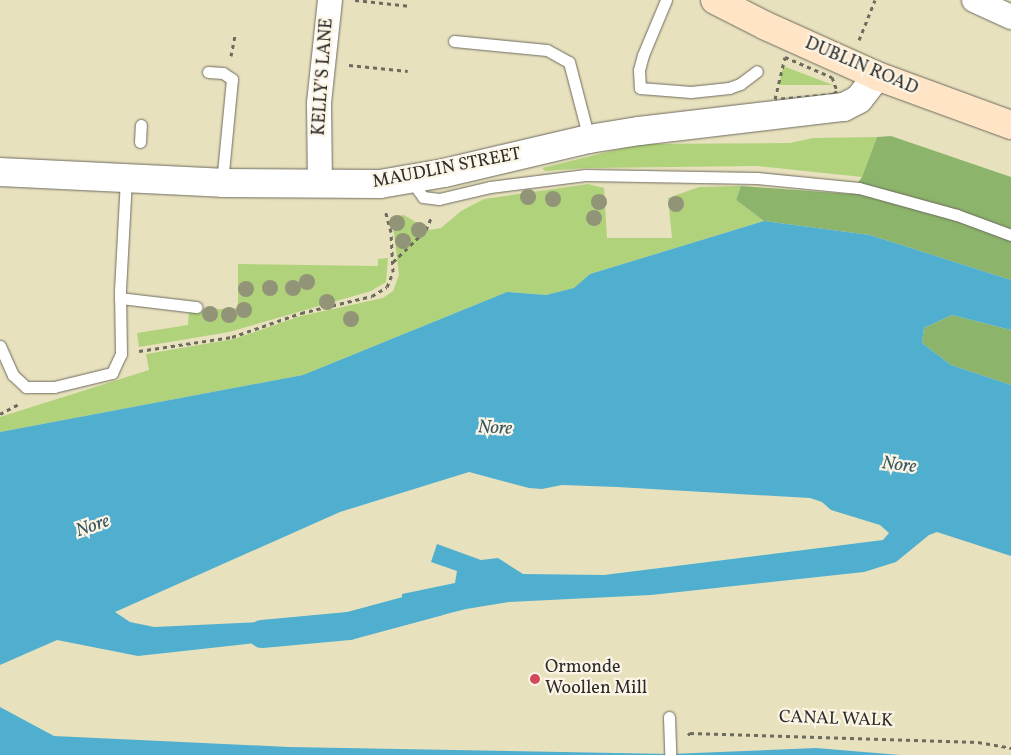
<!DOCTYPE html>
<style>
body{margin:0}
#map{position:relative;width:1011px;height:755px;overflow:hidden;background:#e8e1be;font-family:Vollkorn,serif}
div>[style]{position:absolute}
.green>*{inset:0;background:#b0d27b}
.forest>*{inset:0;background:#8cb46b}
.water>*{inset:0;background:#50afcf}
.canal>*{height:28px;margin:-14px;padding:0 14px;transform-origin:14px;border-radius:14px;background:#50afcf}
.path>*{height:3px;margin-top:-1.5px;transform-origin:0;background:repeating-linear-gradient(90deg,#6d6b5e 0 4px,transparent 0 8px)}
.roads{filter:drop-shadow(0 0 1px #6d6b5e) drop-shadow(0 0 1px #6d6b5e)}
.service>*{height:11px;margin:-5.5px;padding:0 5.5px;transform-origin:5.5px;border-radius:5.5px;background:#fff}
.minor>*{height:24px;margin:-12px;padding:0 12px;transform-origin:12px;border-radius:12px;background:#fff}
.tertiary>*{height:28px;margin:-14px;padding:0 14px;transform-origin:14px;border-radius:14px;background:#fff}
.secondary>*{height:28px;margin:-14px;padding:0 14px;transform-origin:14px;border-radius:14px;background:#ffe4c6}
.trees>*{width:16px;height:16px;margin:-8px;border-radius:50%;background:#929478}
.dots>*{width:14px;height:14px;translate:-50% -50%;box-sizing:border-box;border:2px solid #fcf5e5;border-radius:50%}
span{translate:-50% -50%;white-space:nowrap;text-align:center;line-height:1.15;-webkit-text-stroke:4.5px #fcf5e5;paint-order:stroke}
.street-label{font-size:18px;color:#2b2b2b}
.poi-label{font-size:18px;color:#2b2b2b}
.left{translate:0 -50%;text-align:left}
.water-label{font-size:19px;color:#385964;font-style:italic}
</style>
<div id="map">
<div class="green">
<i style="clip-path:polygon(783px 66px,833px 85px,779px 85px)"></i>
<i style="clip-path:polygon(877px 137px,862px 177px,757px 166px,586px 168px,545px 171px,542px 168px,640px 144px,790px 143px,813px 138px)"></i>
<i style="clip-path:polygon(588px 184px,604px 188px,607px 238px,672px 238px,668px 198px,699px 187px,741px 186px,736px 200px,764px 221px,590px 274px,575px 288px,546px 295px,507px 292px,303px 375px,0 432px,0 417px,149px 370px,146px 354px,234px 339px,301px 316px,383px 298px,393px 291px,399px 275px,392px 217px,404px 215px,429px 230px,441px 228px,461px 211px,484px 199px)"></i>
<i style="clip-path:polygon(388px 258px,386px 282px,371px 291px,229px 332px,139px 347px,137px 333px,188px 325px,189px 311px,238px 308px,238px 264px,378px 266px,378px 259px)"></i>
</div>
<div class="forest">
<i style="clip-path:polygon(891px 136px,1011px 177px,1011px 280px,870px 235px,764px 221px,736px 200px,741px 186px,850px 194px,862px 177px,877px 137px)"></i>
<i style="clip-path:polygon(952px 315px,1011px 330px,1011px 385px,951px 365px,922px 343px,924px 328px)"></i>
</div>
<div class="water">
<i style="clip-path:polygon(764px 221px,870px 235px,1011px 280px,1011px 330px,952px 315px,924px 328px,922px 343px,951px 365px,1011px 385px,1011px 556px,937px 532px,929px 535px,896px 562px,864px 572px,651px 595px,509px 602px,466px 609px,411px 623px,402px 612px,402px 594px,455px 583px,457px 571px,431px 562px,437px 544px,481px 560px,498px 558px,523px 574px,604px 575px,883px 540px,889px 533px,880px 525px,831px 510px,822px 502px,810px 498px,617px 487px,562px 485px,542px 489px,529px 488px,469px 472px,340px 512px,115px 612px,130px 622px,154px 627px,301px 620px,301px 638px,138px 656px,57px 640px,0 665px,0 432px,303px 375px,507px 292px,546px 295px,574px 288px,590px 274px)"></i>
<i style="clip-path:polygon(0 707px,54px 736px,289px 747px,670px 754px,816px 748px,900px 755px,0 755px)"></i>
</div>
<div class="canal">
<i style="left:262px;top:634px;width:87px;rotate:-5.3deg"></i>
<i style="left:349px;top:626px;width:92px;rotate:-15.1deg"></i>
</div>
<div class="path">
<i style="left:355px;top:0;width:56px;rotate:6.1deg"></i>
<i style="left:859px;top:40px;width:43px;rotate:-68.2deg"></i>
<i style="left:231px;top:56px;width:20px;rotate:-79deg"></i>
<i style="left:785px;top:57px;width:51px;rotate:23.1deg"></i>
<i style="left:832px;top:77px;width:15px;rotate:70deg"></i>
<i style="left:837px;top:91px;width:5px;rotate:143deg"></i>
<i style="left:833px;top:94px;width:58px;rotate:175.1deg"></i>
<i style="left:775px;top:99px;width:43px;rotate:-76.6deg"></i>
<i style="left:349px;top:65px;width:59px;rotate:5.8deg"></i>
<i style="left:393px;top:262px;width:46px;rotate:-44.1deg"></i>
<i style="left:426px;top:230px;width:15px;rotate:-67deg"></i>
<i style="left:139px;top:351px;width:94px;rotate:-8.6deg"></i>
<i style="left:232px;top:337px;width:73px;rotate:-19.2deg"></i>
<i style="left:301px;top:313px;width:73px;rotate:-13.5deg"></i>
<i style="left:372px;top:296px;width:17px;rotate:-31deg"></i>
<i style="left:387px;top:287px;width:16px;rotate:-68deg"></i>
<i style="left:393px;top:272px;width:40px;rotate:-92.9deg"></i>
<i style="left:391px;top:232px;width:23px;rotate:-105deg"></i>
<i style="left:0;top:414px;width:21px;rotate:-28deg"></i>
<i style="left:688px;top:735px;width:3px;rotate:-45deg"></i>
<i style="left:690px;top:733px;width:288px;rotate:1.8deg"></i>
<i style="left:978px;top:742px;width:34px;rotate:10deg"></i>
</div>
<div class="roads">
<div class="service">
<i style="left:666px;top:0;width:60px;rotate:112.7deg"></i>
<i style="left:643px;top:55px;width:16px;rotate:105deg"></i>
<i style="left:639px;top:70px;width:18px;rotate:87deg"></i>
<i style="left:640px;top:88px;width:51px;rotate:4.5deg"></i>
<i style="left:691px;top:92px;width:38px;rotate:-6deg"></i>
<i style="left:729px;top:88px;width:12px;rotate:-20deg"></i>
<i style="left:740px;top:84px;width:21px;rotate:-37deg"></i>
<i style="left:454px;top:41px;width:93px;rotate:5.5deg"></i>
<i style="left:547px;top:50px;width:25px;rotate:29deg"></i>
<i style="left:569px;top:62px;width:80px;rotate:75.4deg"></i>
<i style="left:208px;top:72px;width:15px;rotate:4deg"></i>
<i style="left:223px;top:73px;width:11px;rotate:34deg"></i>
<i style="left:232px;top:79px;width:104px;rotate:95.5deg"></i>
<i style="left:140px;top:142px;width:17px;rotate:-87deg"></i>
<i style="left:410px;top:179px;width:22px;rotate:54deg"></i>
<i style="left:423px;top:197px;width:16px;rotate:7deg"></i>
<i style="left:439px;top:199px;width:52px;rotate:-13.2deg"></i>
<i style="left:490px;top:187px;width:96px;rotate:-7.2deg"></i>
<i style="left:585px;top:175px;width:172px;rotate:1deg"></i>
<i style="left:757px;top:178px;width:102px;rotate:5.6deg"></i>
<i style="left:859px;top:188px;width:102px;rotate:15.4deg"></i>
<i style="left:957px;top:215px;width:58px;rotate:20.3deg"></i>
<i style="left:120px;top:298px;width:77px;rotate:6.8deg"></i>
<i style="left:0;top:346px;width:32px;rotate:66deg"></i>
<i style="left:13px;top:375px;width:18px;rotate:43deg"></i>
<i style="left:26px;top:387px;width:28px"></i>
<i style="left:54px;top:387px;width:60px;rotate:-13.6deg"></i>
<i style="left:112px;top:373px;width:21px;rotate:-65deg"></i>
<i style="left:121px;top:354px;width:64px;rotate:-90.9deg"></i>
<i style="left:120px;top:290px;width:110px;rotate:-86.9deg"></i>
<i style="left:669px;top:717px;width:38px;rotate:88deg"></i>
</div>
<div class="minor">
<i style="left:974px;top:0;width:41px;rotate:24.7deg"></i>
<i style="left:320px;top:185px;width:82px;rotate:-90.7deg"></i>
<i style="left:319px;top:103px;width:104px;rotate:-83.9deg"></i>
</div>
<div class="tertiary">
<i style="left:0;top:172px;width:222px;rotate:2.8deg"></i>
<i style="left:222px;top:183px;width:158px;rotate:0.4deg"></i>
<i style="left:380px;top:184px;width:65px;rotate:-9.8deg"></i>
<i style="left:444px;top:173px;width:149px;rotate:-13.2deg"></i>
<i style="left:589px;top:139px;width:51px;rotate:-9.1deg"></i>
<i style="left:639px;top:131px;width:206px;rotate:-6.7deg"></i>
<i style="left:844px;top:107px;width:17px;rotate:-28deg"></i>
<i style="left:859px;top:99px;width:29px;rotate:-52deg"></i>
</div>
<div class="secondary">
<i style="left:715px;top:0;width:57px;rotate:27deg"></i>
<i style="left:766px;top:26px;width:122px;rotate:24.2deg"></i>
<i style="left:877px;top:76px;width:143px;rotate:20.1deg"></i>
</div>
</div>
<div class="trees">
<i style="left:528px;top:197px"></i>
<i style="left:553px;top:199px"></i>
<i style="left:599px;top:202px"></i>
<i style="left:676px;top:204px"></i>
<i style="left:594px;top:218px"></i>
<i style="left:397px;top:223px"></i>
<i style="left:419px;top:230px"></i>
<i style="left:403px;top:241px"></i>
<i style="left:307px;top:282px"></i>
<i style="left:270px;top:288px"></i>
<i style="left:293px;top:288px"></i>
<i style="left:246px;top:289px"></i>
<i style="left:327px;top:302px"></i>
<i style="left:244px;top:310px"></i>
<i style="left:210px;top:314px"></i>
<i style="left:229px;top:315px"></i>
<i style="left:351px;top:319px"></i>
</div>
<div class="dots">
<i style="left:535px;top:679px;background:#d1495b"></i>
</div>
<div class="street-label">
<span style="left:861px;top:67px;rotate:23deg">DUBLIN ROAD</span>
<span style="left:324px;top:77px;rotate:-86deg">KELLY'S LANE</span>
<span style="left:447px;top:169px;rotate:-11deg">MAUDLIN STREET</span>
<span style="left:836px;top:720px;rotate:2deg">CANAL WALK</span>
</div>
<div class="poi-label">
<span class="left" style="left:545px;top:679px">Ormonde<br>Woollen Mill</span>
</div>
<div class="water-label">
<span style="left:495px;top:429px;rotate:3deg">Nore</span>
<span style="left:899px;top:466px;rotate:7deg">Nore</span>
<span style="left:93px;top:527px;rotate:-19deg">Nore</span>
</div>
</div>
